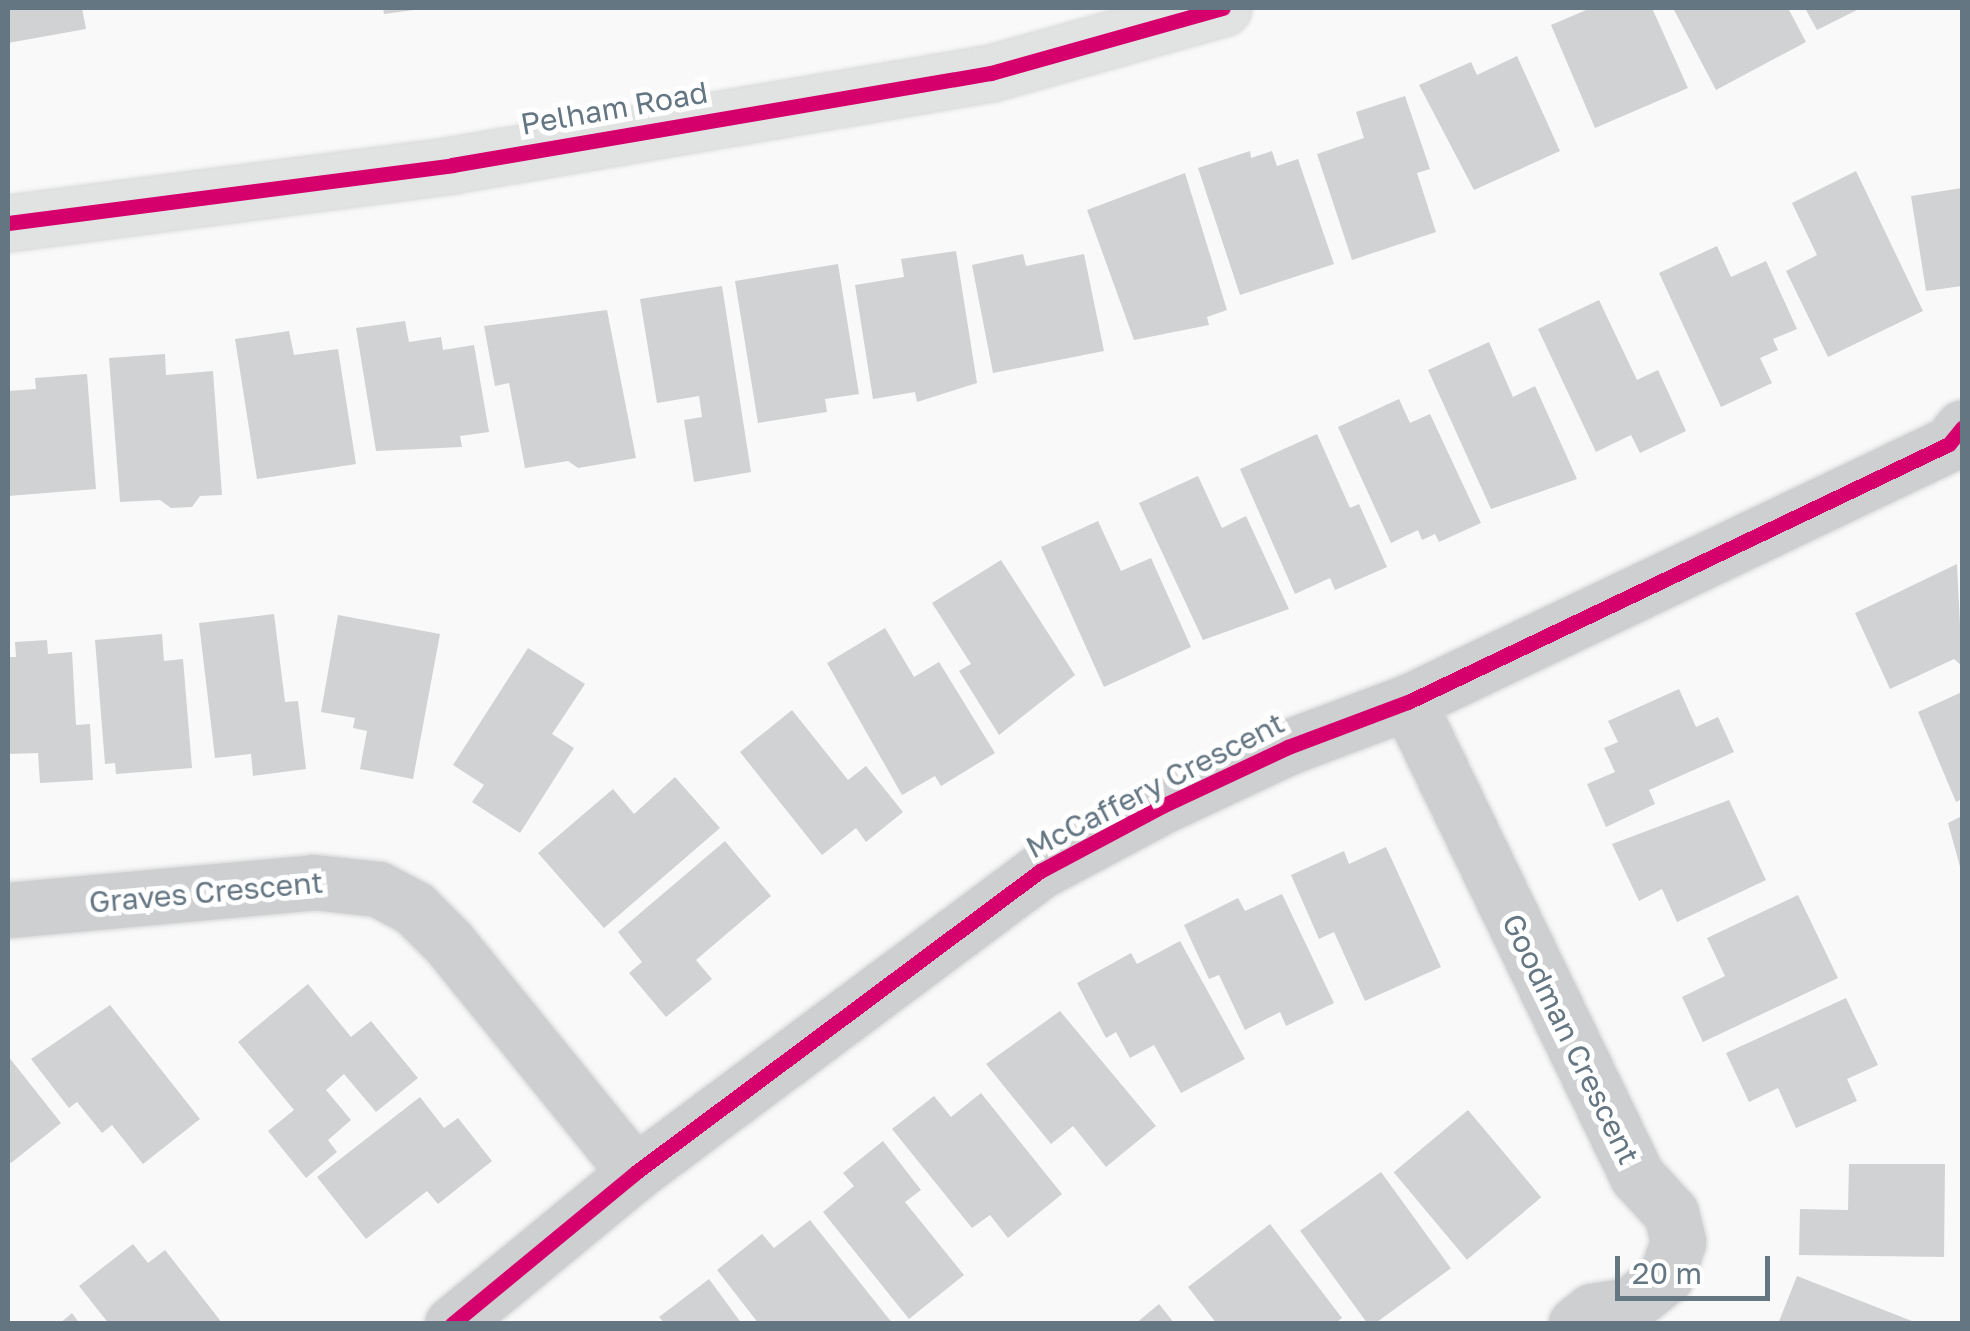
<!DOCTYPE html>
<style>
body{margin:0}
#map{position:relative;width:1970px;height:1331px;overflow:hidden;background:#f9f9f9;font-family:"Golos Text",sans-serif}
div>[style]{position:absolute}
.building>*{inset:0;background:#d0d2d3;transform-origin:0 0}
.roads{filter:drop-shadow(0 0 2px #d5d6d7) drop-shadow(0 0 2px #d5d6d7)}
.minor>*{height:55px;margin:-27.5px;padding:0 27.5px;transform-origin:27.5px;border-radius:27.5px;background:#cecfd0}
.major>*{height:55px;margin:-27.5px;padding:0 27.5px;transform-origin:27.5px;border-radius:27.5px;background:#e1e2e2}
.cycleway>*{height:15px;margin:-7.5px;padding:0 7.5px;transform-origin:7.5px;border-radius:7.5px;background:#d6006c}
span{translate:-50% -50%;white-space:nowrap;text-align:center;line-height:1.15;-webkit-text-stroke:10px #fff;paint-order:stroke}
.street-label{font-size:30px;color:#657683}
.frame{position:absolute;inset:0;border:10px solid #657683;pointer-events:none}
.scale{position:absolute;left:1615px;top:1256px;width:155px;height:45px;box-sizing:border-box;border:5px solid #657683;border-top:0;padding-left:12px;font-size:30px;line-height:35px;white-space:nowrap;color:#657683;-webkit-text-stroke:8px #fff;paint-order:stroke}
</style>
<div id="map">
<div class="building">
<i style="clip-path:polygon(8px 8px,82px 8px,86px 29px,8px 43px)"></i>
<i style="clip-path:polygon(383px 8px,414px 8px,414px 10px,384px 14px)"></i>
<i style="clip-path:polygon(1591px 8px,1652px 8px,1688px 88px,1595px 128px,1551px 25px)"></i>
<i style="clip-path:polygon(1673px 8px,1788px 8px,1806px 42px,1716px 90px)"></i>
<i style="clip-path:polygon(1805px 8px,1861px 8px,1817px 30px)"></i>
<i style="clip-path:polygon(1517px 56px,1560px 151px,1474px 190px,1419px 85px,1471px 62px,1477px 75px)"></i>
<i style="clip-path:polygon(1405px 96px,1430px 169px,1417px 173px,1436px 232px,1352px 260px,1317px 154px,1364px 138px,1356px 112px)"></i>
<i style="clip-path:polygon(1250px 151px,1251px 158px,1272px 151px,1277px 166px,1298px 159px,1334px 264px,1240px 295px,1198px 168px)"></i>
<i style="clip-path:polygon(1856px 171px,1923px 311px,1828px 357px,1786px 271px,1817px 255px,1792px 203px)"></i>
<i style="clip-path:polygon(1185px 173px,1227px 310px,1207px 317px,1209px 325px,1134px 340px,1087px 210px)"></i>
<i style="clip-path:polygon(1962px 188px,1962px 286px,1926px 291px,1911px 196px)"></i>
<i style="clip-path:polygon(1717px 246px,1731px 277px,1766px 261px,1797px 329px,1773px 339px,1778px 350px,1760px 358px,1772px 383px,1721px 407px,1659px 273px)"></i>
<i style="clip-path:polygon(956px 251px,977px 383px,917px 402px,915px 392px,873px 399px,855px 285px,904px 277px,901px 259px)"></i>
<i style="clip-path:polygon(1023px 254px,1026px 266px,1084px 254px,1104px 351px,993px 373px,972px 265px)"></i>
<i style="clip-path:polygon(838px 264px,859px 394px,825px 399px,827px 412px,758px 423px,735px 281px)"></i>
<i style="clip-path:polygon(722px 286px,751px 472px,694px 482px,684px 420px,702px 417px,699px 396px,657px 403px,640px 299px)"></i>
<i style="clip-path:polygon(1599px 300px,1637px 380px,1658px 370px,1686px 431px,1640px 453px,1631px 435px,1596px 452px,1538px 329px)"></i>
<i style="clip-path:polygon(607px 310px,636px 458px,578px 468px,568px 461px,525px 468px,509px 383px,495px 386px,484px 326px)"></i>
<i style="clip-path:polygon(405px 321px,409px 342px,441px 337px,443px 350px,474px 345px,489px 432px,460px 436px,462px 447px,376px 451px,356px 328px)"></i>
<i style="clip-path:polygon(289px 331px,294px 355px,338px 349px,356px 464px,257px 479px,235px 339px)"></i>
<i style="clip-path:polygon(1489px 342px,1513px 397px,1535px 386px,1577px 479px,1491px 509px,1428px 370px)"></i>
<i style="clip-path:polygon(165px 354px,166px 375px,213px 371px,222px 495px,200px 496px,192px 507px,171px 508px,160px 500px,120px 502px,109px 358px)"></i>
<i style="clip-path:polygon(87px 374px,96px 489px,8px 496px,8px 391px,36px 389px,35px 378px)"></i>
<i style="clip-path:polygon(1399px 399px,1410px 423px,1430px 414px,1481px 523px,1439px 542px,1435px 534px,1422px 540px,1418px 530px,1391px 543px,1338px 427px)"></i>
<i style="clip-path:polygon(1317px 434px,1350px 508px,1359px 504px,1387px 567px,1335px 590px,1330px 578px,1295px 594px,1240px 469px)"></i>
<i style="clip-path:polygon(1198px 476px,1222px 528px,1246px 516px,1289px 609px,1203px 640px,1139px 503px)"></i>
<i style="clip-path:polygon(1098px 521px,1121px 571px,1151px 558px,1191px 647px,1104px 687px,1041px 547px)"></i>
<i style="clip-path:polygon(1001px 560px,1075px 675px,999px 735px,959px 671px,971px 664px,932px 603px)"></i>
<i style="clip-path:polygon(1957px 564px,1962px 666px,1954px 659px,1890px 689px,1855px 613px)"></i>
<i style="clip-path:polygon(274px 614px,285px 702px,298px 701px,306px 769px,253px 776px,251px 754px,215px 758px,199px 623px)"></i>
<i style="clip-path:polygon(338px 615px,440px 634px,413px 779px,360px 769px,367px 731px,353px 728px,355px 718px,321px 712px)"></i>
<i style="clip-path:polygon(885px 628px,914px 677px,939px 662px,995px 753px,941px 786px,935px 776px,902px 795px,827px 663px)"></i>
<i style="clip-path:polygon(162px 634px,164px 661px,183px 659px,192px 768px,116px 774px,115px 763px,105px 764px,95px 640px)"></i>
<i style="clip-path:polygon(47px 640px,48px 654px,72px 652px,76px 725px,90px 724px,93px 780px,40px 783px,38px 753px,8px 754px,8px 657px,16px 657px,15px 642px)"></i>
<i style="clip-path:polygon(528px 648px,585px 684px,552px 734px,574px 748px,520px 833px,472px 802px,484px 785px,453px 765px)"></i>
<i style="clip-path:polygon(1679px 689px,1696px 727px,1718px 717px,1734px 752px,1649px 790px,1655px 804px,1606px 827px,1587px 784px,1615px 772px,1604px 748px,1618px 742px,1608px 721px)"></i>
<i style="clip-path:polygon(1962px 692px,1962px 799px,1956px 802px,1918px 712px)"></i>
<i style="clip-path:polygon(792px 710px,848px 780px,866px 766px,903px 812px,866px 842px,856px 828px,822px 855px,740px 752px)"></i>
<i style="clip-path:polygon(675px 777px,720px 828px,604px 928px,538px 853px,613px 789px,634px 814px)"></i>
<i style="clip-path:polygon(1729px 800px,1766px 880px,1677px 922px,1662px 889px,1639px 901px,1612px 844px)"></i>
<i style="clip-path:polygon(1962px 816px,1962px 874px,1948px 823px)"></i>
<i style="clip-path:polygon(725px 841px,771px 896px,696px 960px,712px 979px,666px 1017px,629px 973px,642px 962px,618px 932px)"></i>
<i style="clip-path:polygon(1386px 847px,1441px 967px,1365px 1001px,1334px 932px,1319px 939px,1291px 875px,1344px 851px,1349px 864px)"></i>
<i style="clip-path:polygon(1282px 894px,1334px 1003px,1286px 1026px,1280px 1012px,1245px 1030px,1219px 975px,1209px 979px,1184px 925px,1238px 898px,1245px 911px)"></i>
<i style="clip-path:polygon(1798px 895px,1838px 978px,1703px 1042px,1682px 997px,1725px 976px,1707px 938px)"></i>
<i style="clip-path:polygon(1180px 941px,1245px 1059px,1181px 1093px,1154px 1045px,1130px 1058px,1116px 1032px,1106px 1038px,1077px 983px,1131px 953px,1137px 964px)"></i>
<i style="clip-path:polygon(308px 984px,351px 1037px,371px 1021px,418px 1078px,376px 1112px,344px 1074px,326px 1090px,351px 1120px,328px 1140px,337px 1152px,306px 1178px,268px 1131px,294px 1110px,238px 1042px)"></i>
<i style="clip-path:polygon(1846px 998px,1878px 1065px,1847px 1079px,1857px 1101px,1796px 1128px,1778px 1088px,1749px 1102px,1726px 1053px)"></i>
<i style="clip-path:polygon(110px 1005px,200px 1119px,143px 1164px,112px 1125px,102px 1133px,77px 1102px,69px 1108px,31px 1059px)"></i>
<i style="clip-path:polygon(1060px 1011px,1156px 1126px,1106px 1167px,1073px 1126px,1051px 1144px,986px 1064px)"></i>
<i style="clip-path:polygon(8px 1056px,61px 1123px,11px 1163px,8px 1159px)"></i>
<i style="clip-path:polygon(981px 1093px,1062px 1194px,1008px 1238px,990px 1215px,972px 1228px,892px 1129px,934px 1096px,951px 1117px)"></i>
<i style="clip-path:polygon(420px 1097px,444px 1128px,458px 1118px,492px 1161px,438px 1204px,427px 1191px,366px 1239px,317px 1177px)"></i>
<i style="left:1468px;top:1110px;width:114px;height:97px;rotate:50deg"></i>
<i style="clip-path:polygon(883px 1141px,921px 1190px,905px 1202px,964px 1275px,909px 1319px,823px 1212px,854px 1186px,843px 1173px)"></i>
<i style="clip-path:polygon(1849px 1164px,1945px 1164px,1944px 1257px,1799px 1255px,1800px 1209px,1848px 1210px)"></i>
<i style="left:1381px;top:1172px;width:119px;height:100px;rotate:54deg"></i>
<i style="clip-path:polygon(810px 1220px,893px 1324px,759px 1324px,717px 1270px,762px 1234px,774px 1248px)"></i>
<i style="clip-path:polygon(1270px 1224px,1342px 1318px,1334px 1324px,1217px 1324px,1188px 1287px)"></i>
<i style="clip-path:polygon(133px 1244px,148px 1263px,165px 1250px,223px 1324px,109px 1324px,79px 1286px)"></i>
<i style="clip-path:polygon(1797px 1276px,1917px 1323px,1917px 1324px,1778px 1324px)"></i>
<i style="clip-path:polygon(709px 1279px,742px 1324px,665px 1324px,659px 1317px)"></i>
<i style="clip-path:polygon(1159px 1304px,1175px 1324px,1135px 1324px)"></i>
<i style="clip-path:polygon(72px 1313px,80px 1324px,59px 1324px)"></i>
</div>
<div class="roads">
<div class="minor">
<i style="left:1408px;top:702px;width:526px;rotate:64.21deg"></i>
<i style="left:1637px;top:1176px;width:50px;rotate:47.4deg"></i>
<i style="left:1671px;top:1213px;width:30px;rotate:76deg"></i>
<i style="left:1678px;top:1242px;width:36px;rotate:109deg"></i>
<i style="left:1666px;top:1276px;width:46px;rotate:141.1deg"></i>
<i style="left:1630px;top:1305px;width:38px;rotate:171deg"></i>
<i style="left:1592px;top:1311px;width:21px;rotate:141deg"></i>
<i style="left:8px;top:910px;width:306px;rotate:-5.2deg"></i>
<i style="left:313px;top:882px;width:65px;rotate:6.1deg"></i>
<i style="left:378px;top:889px;width:41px;rotate:27.8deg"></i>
<i style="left:414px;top:908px;width:49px;rotate:45deg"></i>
<i style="left:449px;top:943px;width:296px;rotate:51deg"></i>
<i style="left:452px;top:1324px;width:237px;rotate:-39.5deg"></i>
<i style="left:635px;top:1173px;width:505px;rotate:-36.71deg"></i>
<i style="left:1040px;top:871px;width:138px;rotate:-28deg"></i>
<i style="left:1162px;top:806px;width:139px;rotate:-25.1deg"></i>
<i style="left:1288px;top:747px;width:128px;rotate:-20.6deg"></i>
<i style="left:1408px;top:702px;width:599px;rotate:-25.5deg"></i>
<i style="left:1949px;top:444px;width:21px;rotate:-51deg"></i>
</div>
<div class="major">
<i style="left:8px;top:223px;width:448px;rotate:-7.4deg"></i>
<i style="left:452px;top:165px;width:547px;rotate:-9.69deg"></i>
<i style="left:991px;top:73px;width:241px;rotate:-15.7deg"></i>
</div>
</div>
<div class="cycleway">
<i style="left:8px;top:223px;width:448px;rotate:-7.4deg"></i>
<i style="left:452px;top:165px;width:547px;rotate:-9.69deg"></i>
<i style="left:991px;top:73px;width:241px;rotate:-15.7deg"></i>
<i style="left:452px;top:1324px;width:237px;rotate:-39.5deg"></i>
<i style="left:635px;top:1173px;width:505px;rotate:-36.71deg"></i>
<i style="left:1040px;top:871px;width:138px;rotate:-28deg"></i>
<i style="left:1162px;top:806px;width:139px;rotate:-25.1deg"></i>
<i style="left:1288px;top:747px;width:128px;rotate:-20.6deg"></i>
<i style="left:1408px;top:702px;width:599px;rotate:-25.5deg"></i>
<i style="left:1949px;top:444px;width:21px;rotate:-51deg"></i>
</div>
<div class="street-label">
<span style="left:614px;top:108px;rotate:-10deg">Pelham Road</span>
<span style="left:1155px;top:785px;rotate:-27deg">McCaffery Crescent</span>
<span style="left:206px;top:892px;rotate:-5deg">Graves Crescent</span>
<span style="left:1571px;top:1039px;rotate:64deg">Goodman Crescent</span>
</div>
<div class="frame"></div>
<div class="scale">20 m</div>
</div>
